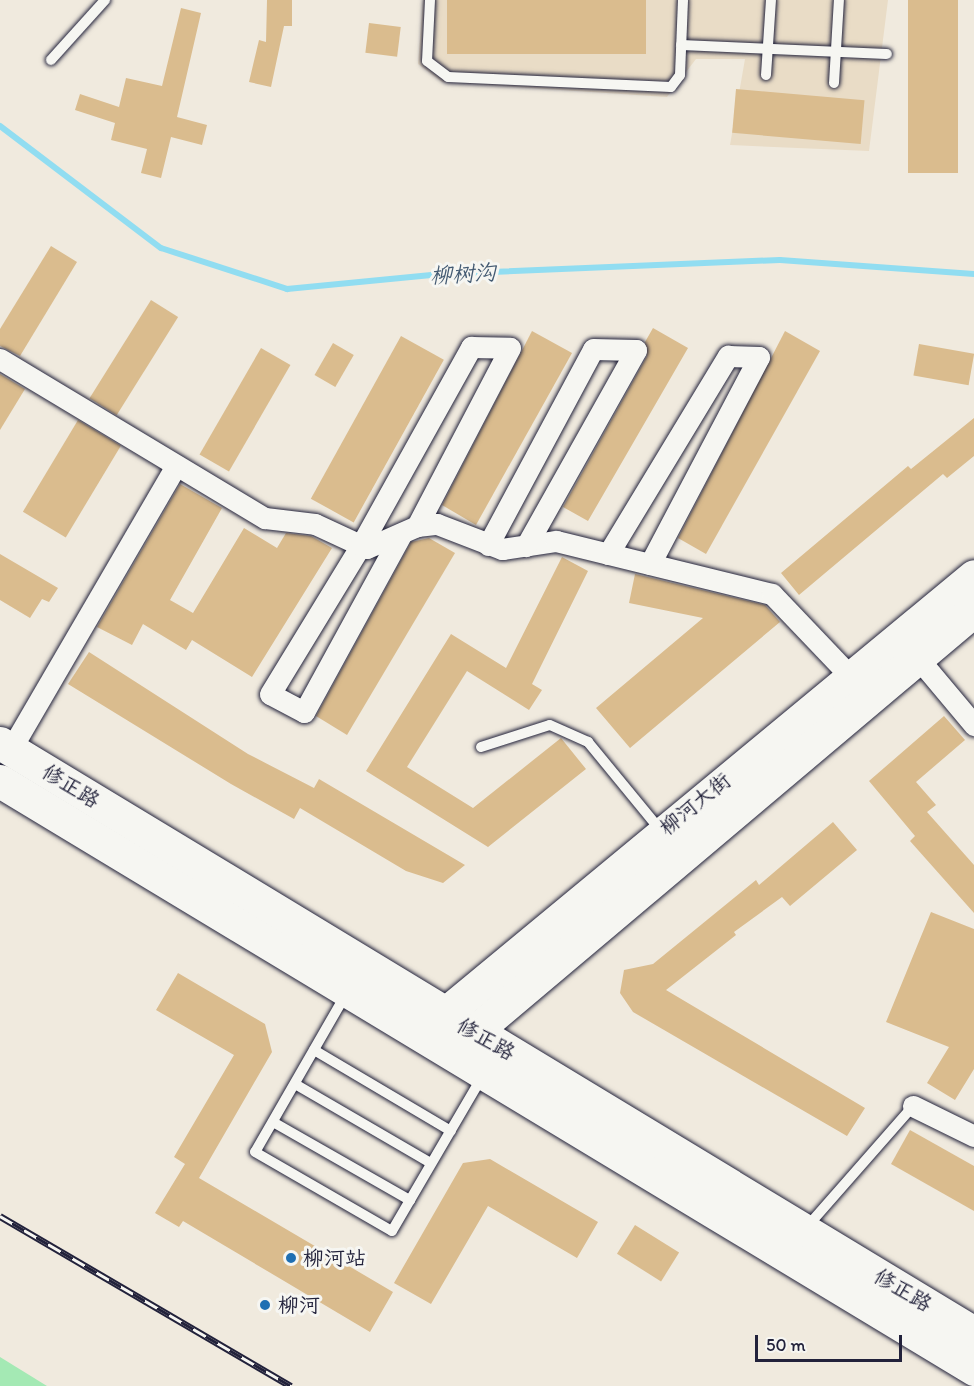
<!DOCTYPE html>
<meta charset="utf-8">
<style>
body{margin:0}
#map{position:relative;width:974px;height:1386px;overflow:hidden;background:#f0eade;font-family:Itim,"LXGW WenKai TC",sans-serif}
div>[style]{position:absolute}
.built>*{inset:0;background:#e9dcc6}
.green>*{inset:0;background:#a4e9b4}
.stream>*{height:6px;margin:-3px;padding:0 3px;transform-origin:3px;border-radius:3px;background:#91ddf1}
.building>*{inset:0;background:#dabc8e;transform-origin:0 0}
.roads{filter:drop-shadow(0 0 2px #22223b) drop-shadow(0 0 2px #22223b)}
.service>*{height:10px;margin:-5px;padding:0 5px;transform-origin:5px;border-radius:5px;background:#f6f6f2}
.minor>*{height:21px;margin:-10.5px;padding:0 10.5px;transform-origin:10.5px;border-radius:10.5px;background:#f6f6f2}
.primary>*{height:33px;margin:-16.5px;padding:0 16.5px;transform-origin:16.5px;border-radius:16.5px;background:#f6f6f2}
.trunk>*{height:33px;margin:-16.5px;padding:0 16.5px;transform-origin:16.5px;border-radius:16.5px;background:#f6f6f2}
.rail>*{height:7px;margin-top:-3.5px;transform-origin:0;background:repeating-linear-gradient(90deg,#f6f6f2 0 14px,#22223b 0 28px);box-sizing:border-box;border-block:2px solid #22223b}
.dots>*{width:16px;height:16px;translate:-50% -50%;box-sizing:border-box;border:3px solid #f6f6f2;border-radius:50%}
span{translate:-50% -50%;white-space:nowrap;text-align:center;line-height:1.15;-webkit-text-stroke:6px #f6f6f2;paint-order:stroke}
.street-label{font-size:21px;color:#22223b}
.poi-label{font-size:21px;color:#22223b}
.left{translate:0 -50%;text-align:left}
.water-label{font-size:22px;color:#435a72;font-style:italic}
.scale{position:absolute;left:755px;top:1335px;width:147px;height:27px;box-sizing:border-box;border:3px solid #22223b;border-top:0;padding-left:8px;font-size:18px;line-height:21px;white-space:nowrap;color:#22223b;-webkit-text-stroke:4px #f6f6f2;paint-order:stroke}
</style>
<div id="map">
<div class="built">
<i style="clip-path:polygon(423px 0,888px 0,869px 151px,730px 145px,745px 59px,696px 59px,667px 97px,442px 82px,418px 64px)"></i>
</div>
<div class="green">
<i style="clip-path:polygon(0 1357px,47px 1386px,0 1386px)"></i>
</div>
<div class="stream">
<i style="left:0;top:126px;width:202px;rotate:37.2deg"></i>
<i style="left:161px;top:248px;width:133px;rotate:18deg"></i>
<i style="left:287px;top:289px;width:158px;rotate:-5.5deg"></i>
<i style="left:444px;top:274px;width:336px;rotate:-2.4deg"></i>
<i style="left:780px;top:260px;width:195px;rotate:4.1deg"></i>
</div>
<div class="building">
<i style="clip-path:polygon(267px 0,292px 0,292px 26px,284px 26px,271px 87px,249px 82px,259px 40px,266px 42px)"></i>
<i style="left:447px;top:0;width:199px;height:54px"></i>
<i style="left:908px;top:0;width:50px;height:173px"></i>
<i style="clip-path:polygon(181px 8px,201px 13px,177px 117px,207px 125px,202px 145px,171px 137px,161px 178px,141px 173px,147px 149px,111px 140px,115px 123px,75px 110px,80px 94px,119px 107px,126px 78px,162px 86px)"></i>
<i style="left:369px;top:23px;width:32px;height:30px;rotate:7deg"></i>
<i style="left:736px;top:89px;width:129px;height:44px;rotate:5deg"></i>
<i style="clip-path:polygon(51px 246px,77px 262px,20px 356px,0 346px,0 329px)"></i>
<i style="left:151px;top:300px;width:32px;height:116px;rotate:32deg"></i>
<i style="clip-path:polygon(653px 328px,688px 348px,588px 521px,563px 507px,647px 356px,645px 342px)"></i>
<i style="clip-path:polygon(532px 331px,572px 353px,476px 525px,442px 505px)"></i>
<i style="clip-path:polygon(785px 331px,820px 351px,706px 554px,678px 538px)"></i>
<i style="left:401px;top:336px;width:49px;height:186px;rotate:29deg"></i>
<i style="left:333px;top:343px;width:24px;height:37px;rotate:30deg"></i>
<i style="left:919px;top:344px;width:56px;height:32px;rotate:10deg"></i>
<i style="left:261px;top:348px;width:34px;height:123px;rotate:30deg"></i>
<i style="clip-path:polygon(0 374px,25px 389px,0 430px)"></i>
<i style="clip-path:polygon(974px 418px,974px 456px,947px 478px,943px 474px,799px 595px,781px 573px,908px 466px,911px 469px)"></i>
<i style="left:78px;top:420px;width:50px;height:107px;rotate:31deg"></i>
<i style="clip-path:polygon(180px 484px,222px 508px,170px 600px,193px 613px,244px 528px,277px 548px,286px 533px,311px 536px,332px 548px,252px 677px,192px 640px,186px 650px,143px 624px,132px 645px,97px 627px)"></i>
<i style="clip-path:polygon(429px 538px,455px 553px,347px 735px,316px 716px,411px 542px)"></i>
<i style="clip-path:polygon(0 554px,58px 588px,49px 602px,42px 599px,30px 618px,0 600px)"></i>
<i style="clip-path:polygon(562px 557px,588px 571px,532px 684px,542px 690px,529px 710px,467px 671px,407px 767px,473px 808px,561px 738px,586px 769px,488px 847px,366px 771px,451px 634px,506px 668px)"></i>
<i style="clip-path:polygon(635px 574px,765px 605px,780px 622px,630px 748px,596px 708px,703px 618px,629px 603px)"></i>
<i style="clip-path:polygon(89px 652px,248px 754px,314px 788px,319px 779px,465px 865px,443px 883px,406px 871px,300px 808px,294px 819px,231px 784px,68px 684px)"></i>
<i style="clip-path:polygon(944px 716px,965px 740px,916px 782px,936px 805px,927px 812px,974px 865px,974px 913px,910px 841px,915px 836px,869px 781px)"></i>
<i style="clip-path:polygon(833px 822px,857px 850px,790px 906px,782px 897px,734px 932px,736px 935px,666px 990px,865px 1108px,847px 1136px,633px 1012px,620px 993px,624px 970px,653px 964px,756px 880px,759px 885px)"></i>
<i style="clip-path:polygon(931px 912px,974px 929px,974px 1069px,955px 1100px,927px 1083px,949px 1047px,886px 1022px)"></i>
<i style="clip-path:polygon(178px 973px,265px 1024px,272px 1052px,199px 1178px,393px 1292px,370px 1332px,183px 1221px,179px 1227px,155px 1213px,185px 1164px,174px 1157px,234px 1055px,156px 1010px)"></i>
<i style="clip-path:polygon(910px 1130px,974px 1166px,974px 1211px,891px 1164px)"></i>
<i style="clip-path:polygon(490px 1159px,598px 1222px,577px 1258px,488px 1206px,431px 1304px,394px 1283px,463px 1163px)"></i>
<i style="left:635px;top:1225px;width:52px;height:34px;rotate:32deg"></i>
</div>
<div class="roads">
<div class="service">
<i style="left:430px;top:0;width:61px;rotate:92.8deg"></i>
<i style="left:427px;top:61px;width:26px;rotate:37deg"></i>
<i style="left:448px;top:77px;width:223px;rotate:2.6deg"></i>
<i style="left:671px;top:87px;width:15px;rotate:-53deg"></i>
<i style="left:680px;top:75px;width:75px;rotate:-87.7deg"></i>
<i style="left:681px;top:45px;width:206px;rotate:2.5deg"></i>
<i style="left:51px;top:60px;width:81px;rotate:-48deg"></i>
<i style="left:766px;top:75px;width:75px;rotate:-86.2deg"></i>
<i style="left:834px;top:83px;width:83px;rotate:-86.6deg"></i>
<i style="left:481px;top:747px;width:72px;rotate:-17.7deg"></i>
<i style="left:550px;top:725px;width:42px;rotate:24.1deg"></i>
<i style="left:588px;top:742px;width:117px;rotate:50.6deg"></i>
<i style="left:346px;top:994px;width:182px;rotate:119.9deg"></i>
<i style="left:255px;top:1152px;width:158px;rotate:30deg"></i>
<i style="left:392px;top:1231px;width:181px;rotate:-59.7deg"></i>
<i style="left:314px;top:1050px;width:159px;rotate:30.6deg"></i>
<i style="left:295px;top:1084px;width:157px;rotate:30.2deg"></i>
<i style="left:273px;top:1122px;width:158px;rotate:29.7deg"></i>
<i style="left:806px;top:1228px;width:162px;rotate:-48.7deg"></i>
</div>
<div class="minor">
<i style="left:0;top:359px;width:309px;rotate:31deg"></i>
<i style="left:265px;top:518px;width:50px;rotate:6.8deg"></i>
<i style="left:315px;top:524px;width:57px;rotate:24.8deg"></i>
<i style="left:367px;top:548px;width:55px;rotate:-23.7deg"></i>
<i style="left:417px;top:526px;width:20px;rotate:-6deg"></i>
<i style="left:437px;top:524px;width:70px;rotate:21deg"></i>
<i style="left:502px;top:549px;width:55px;rotate:-8.4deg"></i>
<i style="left:556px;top:541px;width:222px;rotate:13.8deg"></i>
<i style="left:772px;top:594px;width:115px;rotate:46.4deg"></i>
<i style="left:402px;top:533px;width:204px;rotate:118.7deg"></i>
<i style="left:304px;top:712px;width:38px;rotate:-152deg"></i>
<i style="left:270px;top:694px;width:175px;rotate:-58.6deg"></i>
<i style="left:361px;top:545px;width:227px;rotate:-60.9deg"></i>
<i style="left:471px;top:347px;width:39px;rotate:1deg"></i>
<i style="left:510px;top:348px;width:201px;rotate:117.6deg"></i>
<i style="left:488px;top:545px;width:222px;rotate:-61.8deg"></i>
<i style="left:593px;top:349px;width:43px;rotate:1.3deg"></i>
<i style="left:636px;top:350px;width:225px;rotate:119.3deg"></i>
<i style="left:608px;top:554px;width:232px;rotate:-58.8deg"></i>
<i style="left:728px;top:356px;width:31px;rotate:2deg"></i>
<i style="left:759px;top:357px;width:234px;rotate:117.8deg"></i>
<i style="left:917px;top:657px;width:89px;rotate:50deg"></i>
<i style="left:11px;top:749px;width:328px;rotate:-59.8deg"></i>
<i style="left:913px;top:1106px;width:68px;rotate:26.2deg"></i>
</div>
<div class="primary">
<i style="left:423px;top:1032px;width:715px;rotate:-39.61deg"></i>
<i style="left:456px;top:1047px;width:678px;rotate:-40.15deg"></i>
</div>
<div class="trunk">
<i style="left:0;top:743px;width:1139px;rotate:31.21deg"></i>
<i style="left:0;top:781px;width:1138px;rotate:31.12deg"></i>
</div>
</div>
<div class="rail">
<i style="left:0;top:1216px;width:337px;rotate:30.3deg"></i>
</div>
<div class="dots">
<i style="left:291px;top:1258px;background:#1f6fb2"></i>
<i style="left:265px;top:1305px;background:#1f6fb2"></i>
</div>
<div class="street-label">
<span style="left:71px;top:786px;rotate:32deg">修正路</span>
<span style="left:695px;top:804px;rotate:-39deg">柳河大街</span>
<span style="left:486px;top:1039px;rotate:30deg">修正路</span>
<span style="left:903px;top:1290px;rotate:31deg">修正路</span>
</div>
<div class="poi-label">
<span class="left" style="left:303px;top:1258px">柳河站</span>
<span class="left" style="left:278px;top:1305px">柳河</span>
</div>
<div class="water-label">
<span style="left:463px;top:274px;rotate:-3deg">柳树沟</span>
</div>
<div class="scale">50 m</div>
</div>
